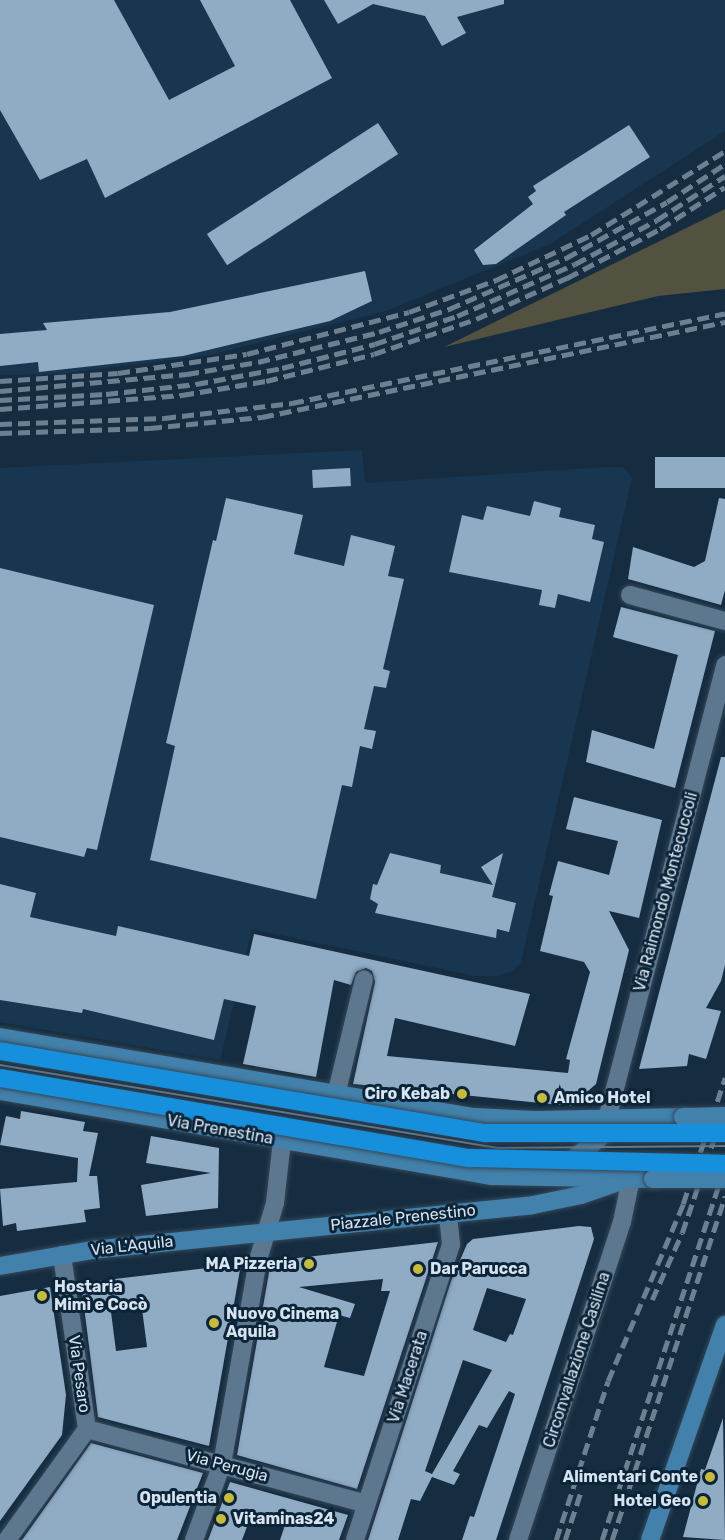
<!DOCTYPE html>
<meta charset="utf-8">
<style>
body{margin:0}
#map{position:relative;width:725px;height:1540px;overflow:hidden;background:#162d41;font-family:Rubik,sans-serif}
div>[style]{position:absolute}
.built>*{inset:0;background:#18364f}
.green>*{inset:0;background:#535140}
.building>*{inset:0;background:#90abc4;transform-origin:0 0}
.roads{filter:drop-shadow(0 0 2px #344757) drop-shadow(0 0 2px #344757)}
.minor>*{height:18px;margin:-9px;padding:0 9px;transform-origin:9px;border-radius:9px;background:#5d778e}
.secondary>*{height:18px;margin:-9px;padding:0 9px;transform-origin:9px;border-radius:9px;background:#4281ab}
.tram>*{height:1.5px;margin:-0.75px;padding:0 0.75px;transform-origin:0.75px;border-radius:0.75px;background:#6d8091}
.rail>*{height:4.5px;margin-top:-2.25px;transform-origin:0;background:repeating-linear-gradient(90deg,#6d8091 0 12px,transparent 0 18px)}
.bridges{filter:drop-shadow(0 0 2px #344757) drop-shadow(0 0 2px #344757)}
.secondary-bridge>*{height:18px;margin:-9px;padding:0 9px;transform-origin:9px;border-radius:9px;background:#4281ab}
.trunk-bridge>*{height:18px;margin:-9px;padding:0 9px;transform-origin:9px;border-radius:9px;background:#1690dc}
.dots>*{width:16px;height:16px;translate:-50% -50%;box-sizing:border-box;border:3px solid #0c2437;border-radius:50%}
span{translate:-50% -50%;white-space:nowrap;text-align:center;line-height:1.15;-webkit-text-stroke:6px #0c2437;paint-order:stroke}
.street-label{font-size:16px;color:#d6e4f1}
.poi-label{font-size:16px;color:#d6e4f1;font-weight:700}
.right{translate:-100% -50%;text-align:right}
.left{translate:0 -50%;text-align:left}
</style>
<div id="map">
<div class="built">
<i style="clip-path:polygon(0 0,725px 0,725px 131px,550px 244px,386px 311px,209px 355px,59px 374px,0 375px)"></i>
<i style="clip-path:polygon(362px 450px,365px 483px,608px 467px,623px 467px,632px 478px,521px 962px,513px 971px,496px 976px,475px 976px,252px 929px,220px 1060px,0 1022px,0 468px)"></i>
</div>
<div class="green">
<i style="clip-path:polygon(725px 209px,725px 289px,658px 296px,444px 347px)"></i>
</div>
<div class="building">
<i style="clip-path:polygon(0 0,114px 0,169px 100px,235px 66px,200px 0,290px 0,332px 78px,105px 198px,87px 159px,40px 180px,0 110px)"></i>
<i style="clip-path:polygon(324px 0,504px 0,504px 4px,457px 17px,466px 33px,442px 46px,425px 16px,373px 4px,338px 24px)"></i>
<i style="left:378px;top:123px;width:37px;height:204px;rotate:57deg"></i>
<i style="clip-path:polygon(629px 125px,650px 157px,564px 212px,566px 215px,496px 264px,483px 265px,474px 250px,533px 204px,528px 197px,536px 191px,533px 186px)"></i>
<i style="clip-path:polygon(365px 271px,372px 301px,330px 321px,183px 356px,39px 372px,38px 362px,0 366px,0 334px,47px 330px,43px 323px,170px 312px)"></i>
<i style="left:725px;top:457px;width:31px;height:70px;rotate:90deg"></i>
<i style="left:350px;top:468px;width:18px;height:38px;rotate:87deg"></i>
<i style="clip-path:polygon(226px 498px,303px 515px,294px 554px,344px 566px,351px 535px,395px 546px,388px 576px,404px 579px,383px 669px,390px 671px,386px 688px,374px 686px,364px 729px,376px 731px,372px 749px,360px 746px,352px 787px,342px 785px,316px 899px,150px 860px,175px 746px,166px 743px,213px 540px,216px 541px)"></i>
<i style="clip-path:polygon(719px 498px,725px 499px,725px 590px,721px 605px,628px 579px,633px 547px,694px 567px,705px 561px)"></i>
<i style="clip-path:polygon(534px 501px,561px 508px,559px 517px,595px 525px,592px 539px,604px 542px,590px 602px,558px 594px,555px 608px,539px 605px,542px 590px,449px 572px,462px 515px,483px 520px,487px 506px,530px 516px)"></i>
<i style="clip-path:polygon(0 568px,154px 605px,97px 850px,87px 848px,84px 857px,0 837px)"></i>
<i style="clip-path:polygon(621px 607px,715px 631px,675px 788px,586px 762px,592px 730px,654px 749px,678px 655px,613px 637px)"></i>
<i style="clip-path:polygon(721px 757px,725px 757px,725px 965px,721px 981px,706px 1008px,721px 1011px,706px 1059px,689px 1054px,687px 1066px,639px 1069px)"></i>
<i style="clip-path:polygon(574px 797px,662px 820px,639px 918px,609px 911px,629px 950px,596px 1084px,571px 1106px,353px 1084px,375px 982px,372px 971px,366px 968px,356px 972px,351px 985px,334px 980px,316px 1077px,243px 1064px,256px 1006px,224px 999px,214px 1040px,83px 1009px,82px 1013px,0 1000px,0 884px,36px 893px,30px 917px,116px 936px,118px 926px,249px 956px,254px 934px,530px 994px,515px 1046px,395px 1018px,387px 1056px,568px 1073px,570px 1060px,566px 1059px,590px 972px,584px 962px,540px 951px,553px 896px,549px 895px,558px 861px,609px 875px,618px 841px,566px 829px)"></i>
<i style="clip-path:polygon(390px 853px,441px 865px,440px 873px,493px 885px,481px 867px,503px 853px,492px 897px,516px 903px,509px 932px,497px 929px,496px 938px,375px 913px,378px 904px,370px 899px,373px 884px,377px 885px)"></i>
<i style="clip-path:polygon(21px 1111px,85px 1122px,83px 1131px,98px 1133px,89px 1176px,97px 1176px,100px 1208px,84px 1210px,86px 1222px,17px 1231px,16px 1223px,3px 1226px,0 1189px,77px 1182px,78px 1158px,0 1145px,6px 1116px,20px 1119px)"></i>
<i style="clip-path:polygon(151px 1136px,219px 1148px,218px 1208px,146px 1216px,141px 1185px,211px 1173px,146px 1163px)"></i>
<i style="clip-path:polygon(evenodd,579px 1226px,591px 1227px,594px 1239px,496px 1540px,462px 1540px,470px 1516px,474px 1517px,515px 1394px,509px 1391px,487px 1428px,479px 1425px,453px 1471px,460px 1474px,454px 1485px,432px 1477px,420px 1501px,411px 1499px,398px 1540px,368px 1540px,451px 1281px,467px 1244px,473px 1239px,579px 1226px,487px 1288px,526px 1299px,513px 1335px,510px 1334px,506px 1342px,473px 1330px,487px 1288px,579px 1226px,463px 1360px,492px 1370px,432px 1474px,425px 1471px,463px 1360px)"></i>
<i style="clip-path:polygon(evenodd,438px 1242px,357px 1489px,237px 1455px,271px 1261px,438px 1242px,383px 1279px,381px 1291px,390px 1291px,364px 1376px,324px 1367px,339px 1315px,350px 1318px,355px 1304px,299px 1287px,383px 1279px)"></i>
<i style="clip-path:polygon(evenodd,241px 1264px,209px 1446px,98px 1417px,81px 1283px,241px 1264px,142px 1309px,147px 1347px,116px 1351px,111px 1312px,142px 1309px)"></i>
<i style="clip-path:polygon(50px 1287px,66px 1395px,62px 1435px,0 1521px,0 1296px)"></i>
<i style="clip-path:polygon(723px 1418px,725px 1540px,683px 1537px,701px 1469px,705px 1470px)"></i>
<i style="clip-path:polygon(91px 1443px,203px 1473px,177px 1540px,22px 1540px)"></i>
<i style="clip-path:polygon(230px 1482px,348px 1515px,339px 1540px,280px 1540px,285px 1525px,251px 1516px,242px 1540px,208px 1540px)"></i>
</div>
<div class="roads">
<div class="minor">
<i style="left:630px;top:595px;width:98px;rotate:15.3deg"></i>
<i style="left:336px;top:1095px;width:119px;rotate:-76.4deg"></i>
<i style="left:607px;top:1119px;width:469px;rotate:-75.4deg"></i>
<i style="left:87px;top:1429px;width:289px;rotate:15deg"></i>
<i style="left:7px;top:1540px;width:137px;rotate:-54.2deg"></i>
<i style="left:87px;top:1429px;width:176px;rotate:-98.2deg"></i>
<i style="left:194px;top:1540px;width:81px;rotate:-69.8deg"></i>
<i style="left:222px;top:1464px;width:207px;rotate:-80deg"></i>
<i style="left:258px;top:1260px;width:59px;rotate:-73.4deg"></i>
<i style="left:275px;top:1203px;width:62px;rotate:-83.6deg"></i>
<i style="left:355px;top:1540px;width:311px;rotate:-72deg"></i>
<i style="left:451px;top:1244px;width:31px;rotate:-96deg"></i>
<i style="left:518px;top:1540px;width:335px;rotate:-71.9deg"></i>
<i style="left:622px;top:1222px;width:45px;rotate:-78.4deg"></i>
</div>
<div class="secondary">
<i style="left:0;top:1037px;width:482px;rotate:9.6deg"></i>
<i style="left:475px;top:1117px;width:61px;rotate:2.8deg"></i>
<i style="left:536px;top:1120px;width:147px;rotate:-1.2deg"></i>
<i style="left:0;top:1091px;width:498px;rotate:9.8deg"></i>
<i style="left:491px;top:1176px;width:162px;rotate:1.1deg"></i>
<i style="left:563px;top:1167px;width:63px;rotate:-38.5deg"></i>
<i style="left:0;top:1266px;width:93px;rotate:-9.9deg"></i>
<i style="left:92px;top:1250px;width:443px;rotate:-5.8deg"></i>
<i style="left:533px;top:1205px;width:49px;rotate:-11.8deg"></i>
<i style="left:581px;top:1195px;width:39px;rotate:-19deg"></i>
<i style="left:650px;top:1540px;width:228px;rotate:-70.8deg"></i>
</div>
</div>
<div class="tram">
<i style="left:0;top:1065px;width:505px;rotate:9.46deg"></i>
<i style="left:498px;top:1148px;width:227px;rotate:-0.5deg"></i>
</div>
<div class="rail">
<i style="left:0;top:381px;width:118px;rotate:-3.9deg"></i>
<i style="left:118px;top:373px;width:130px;rotate:-8.4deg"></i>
<i style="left:247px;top:354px;width:167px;rotate:-14.5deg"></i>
<i style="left:409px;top:312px;width:93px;rotate:-20.2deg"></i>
<i style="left:496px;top:280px;width:105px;rotate:-25.3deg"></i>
<i style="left:591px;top:235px;width:158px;rotate:-32.1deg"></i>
<i style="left:0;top:391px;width:188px;rotate:-5.2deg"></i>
<i style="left:187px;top:374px;width:72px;rotate:-9.6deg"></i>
<i style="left:258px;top:362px;width:125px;rotate:-13.9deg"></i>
<i style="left:379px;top:332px;width:74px;rotate:-18.2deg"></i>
<i style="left:449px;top:309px;width:128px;rotate:-23.6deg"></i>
<i style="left:566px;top:258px;width:115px;rotate:-29deg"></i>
<i style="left:667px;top:202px;width:69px;rotate:-33.2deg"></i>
<i style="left:0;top:400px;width:106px;rotate:-3.2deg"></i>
<i style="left:106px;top:394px;width:91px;rotate:-6.3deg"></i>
<i style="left:196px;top:384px;width:87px;rotate:-10.5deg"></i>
<i style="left:282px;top:368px;width:96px;rotate:-14.5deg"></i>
<i style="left:375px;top:344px;width:87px;rotate:-18.9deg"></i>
<i style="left:457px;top:316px;width:129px;rotate:-23.8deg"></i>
<i style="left:575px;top:264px;width:93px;rotate:-28.2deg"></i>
<i style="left:657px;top:220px;width:81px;rotate:-32.9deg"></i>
<i style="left:0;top:409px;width:183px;rotate:-4.4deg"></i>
<i style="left:182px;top:395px;width:85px;rotate:-9.5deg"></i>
<i style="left:266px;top:381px;width:111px;rotate:-14deg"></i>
<i style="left:374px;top:354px;width:108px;rotate:-18.9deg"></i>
<i style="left:476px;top:319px;width:100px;rotate:-24.3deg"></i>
<i style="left:567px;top:278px;width:105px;rotate:-27.8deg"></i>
<i style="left:660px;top:229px;width:77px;rotate:-32.9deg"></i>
<i style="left:0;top:424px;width:164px;rotate:-2.1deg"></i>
<i style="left:164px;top:418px;width:129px;rotate:-6.7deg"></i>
<i style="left:292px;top:403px;width:442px;rotate:-11.7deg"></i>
<i style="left:0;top:433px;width:150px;rotate:-1.9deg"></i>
<i style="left:150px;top:428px;width:113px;rotate:-5.6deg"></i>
<i style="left:262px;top:417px;width:473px;rotate:-11.6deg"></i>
<i style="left:652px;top:1300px;width:73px;rotate:-65.9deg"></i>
<i style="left:682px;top:1233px;width:133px;rotate:-71.2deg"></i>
<i style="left:556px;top:1540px;width:167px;rotate:-71.9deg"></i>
<i style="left:608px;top:1381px;width:192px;rotate:-67deg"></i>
<i style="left:683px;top:1204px;width:133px;rotate:-71.6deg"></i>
<i style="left:565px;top:1540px;width:52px;rotate:-71.9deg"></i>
<i style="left:602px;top:1540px;width:394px;rotate:-71.8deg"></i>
<i style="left:612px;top:1540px;width:362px;rotate:-71.8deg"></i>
</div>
<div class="bridges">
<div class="secondary-bridge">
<i style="left:683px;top:1117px;width:42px;rotate:-1.4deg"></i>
<i style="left:653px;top:1179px;width:72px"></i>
</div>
<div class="trunk-bridge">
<i style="left:0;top:1051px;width:492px;rotate:9.6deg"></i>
<i style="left:485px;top:1133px;width:240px"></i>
<i style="left:0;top:1078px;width:477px;rotate:9.7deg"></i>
<i style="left:470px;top:1158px;width:255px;rotate:1.3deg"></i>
</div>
</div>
<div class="dots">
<i style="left:462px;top:1094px;background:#c8bb3b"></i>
<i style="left:542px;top:1098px;background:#c8bb3b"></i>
<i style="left:309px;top:1264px;background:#c8bb3b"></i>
<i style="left:418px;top:1269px;background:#c8bb3b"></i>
<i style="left:42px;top:1296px;background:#c8bb3b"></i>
<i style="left:214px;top:1323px;background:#c8bb3b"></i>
<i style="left:710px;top:1477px;background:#c8bb3b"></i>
<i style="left:229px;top:1498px;background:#c8bb3b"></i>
<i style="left:703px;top:1501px;background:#c8bb3b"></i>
<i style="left:221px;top:1519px;background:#c8bb3b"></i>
</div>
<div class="street-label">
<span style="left:666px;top:892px;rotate:-75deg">Via Raimondo Montecuccoli</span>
<span style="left:220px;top:1130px;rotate:10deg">Via Prenestina</span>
<span style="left:403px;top:1218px;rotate:-6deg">Piazzale Prenestino</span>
<span style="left:132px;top:1246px;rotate:-6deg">Via L'Aquila</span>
<span style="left:577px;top:1360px;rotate:-72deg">Circonvallazione Casilina</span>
<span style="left:79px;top:1374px;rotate:82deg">Via Pesaro</span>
<span style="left:408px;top:1377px;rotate:-72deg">Via Macerata</span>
<span style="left:227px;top:1466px;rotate:15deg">Via Perugia</span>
</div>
<div class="poi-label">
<span class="right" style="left:450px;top:1094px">Ciro Kebab</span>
<span class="left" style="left:554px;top:1098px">Amico Hotel</span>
<span class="right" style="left:297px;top:1264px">MA Pizzeria</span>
<span class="left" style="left:430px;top:1269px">Dar Parucca</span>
<span class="left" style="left:54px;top:1296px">Hostaria<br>Mimì e Cocò</span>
<span class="left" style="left:226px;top:1323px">Nuovo Cinema<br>Aquila</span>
<span class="right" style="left:698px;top:1477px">Alimentari Conte</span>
<span class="right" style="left:217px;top:1498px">Opulentia</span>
<span class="right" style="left:691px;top:1501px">Hotel Geo</span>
<span class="left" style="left:233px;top:1519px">Vitaminas24</span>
</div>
</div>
